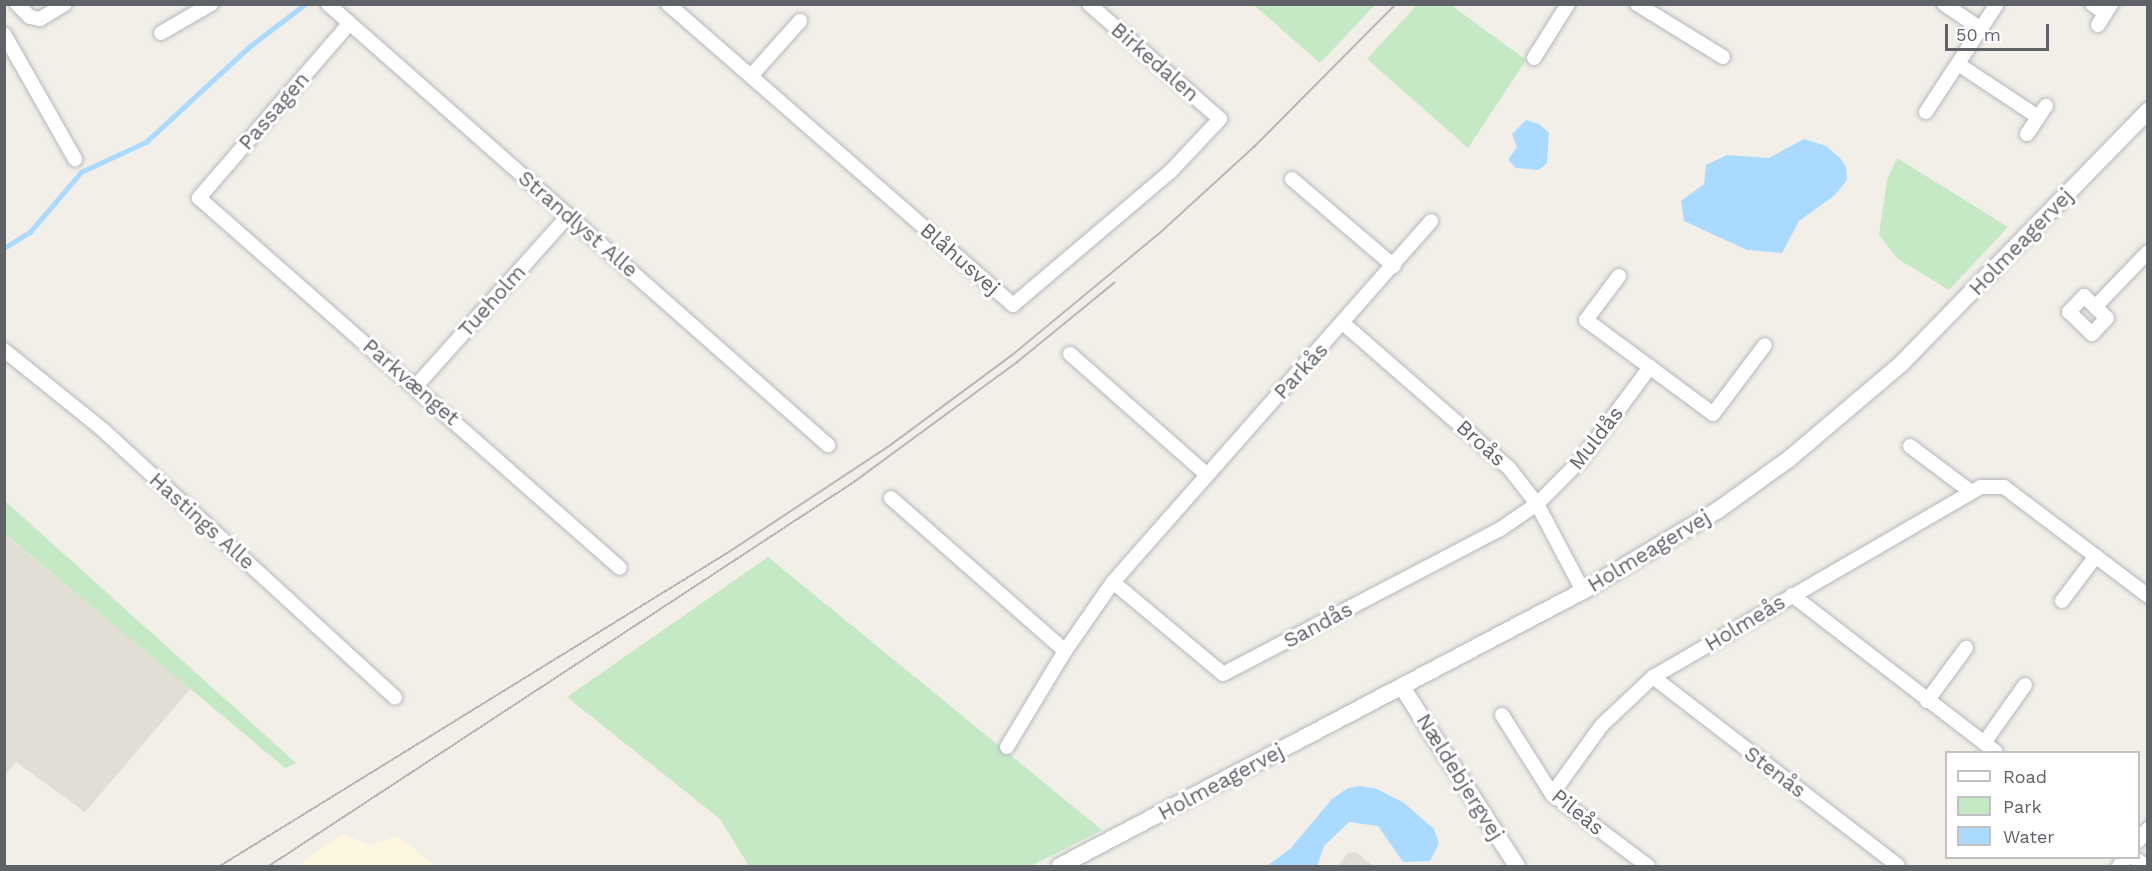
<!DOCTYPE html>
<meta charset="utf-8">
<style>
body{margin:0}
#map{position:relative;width:2152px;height:871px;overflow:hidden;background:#f1efe8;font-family:"Work Sans",sans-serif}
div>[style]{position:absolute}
.commercial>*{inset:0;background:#fef7e0}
.education>*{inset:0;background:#e1ded6}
.green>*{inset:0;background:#c5e8c5}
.water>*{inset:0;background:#aadaff}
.stream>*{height:4.5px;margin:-2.25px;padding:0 2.25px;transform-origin:2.25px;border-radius:2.25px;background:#aadaff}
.roads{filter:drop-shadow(0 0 2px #b5b8bc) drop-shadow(0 0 2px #b5b8bc)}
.minor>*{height:14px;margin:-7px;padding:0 7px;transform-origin:7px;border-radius:7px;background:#fff}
.tertiary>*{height:16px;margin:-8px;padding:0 8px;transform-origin:8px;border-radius:8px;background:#fff}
.tram>*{height:1.5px;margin:-0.75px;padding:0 0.75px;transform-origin:0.75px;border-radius:0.75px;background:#b6b7b8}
span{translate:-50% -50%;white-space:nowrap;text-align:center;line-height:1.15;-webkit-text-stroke:6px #fff;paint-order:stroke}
.street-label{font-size:21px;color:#5f6368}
.frame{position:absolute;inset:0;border:6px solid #5f6368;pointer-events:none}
.legend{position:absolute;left:1945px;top:751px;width:195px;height:108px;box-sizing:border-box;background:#fff;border:2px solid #bfc1c3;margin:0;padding:8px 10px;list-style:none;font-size:18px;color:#5f6368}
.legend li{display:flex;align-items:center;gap:12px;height:30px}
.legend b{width:30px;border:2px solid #bfc1c3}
.scale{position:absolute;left:1945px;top:24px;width:104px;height:27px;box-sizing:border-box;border:3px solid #5f6368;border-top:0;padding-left:8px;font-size:18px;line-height:21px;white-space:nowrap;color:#5f6368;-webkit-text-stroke:4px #fff;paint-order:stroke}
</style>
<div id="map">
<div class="commercial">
<i style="clip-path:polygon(342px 834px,370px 845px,398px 836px,435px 866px,298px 866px)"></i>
</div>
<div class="education">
<i style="clip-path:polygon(4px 534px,191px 688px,85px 812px,16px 762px,5px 775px)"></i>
<i style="clip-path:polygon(1356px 852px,1373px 866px,1338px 866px,1348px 853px)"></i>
</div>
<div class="green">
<i style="clip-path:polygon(1254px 5px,1375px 5px,1320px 63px)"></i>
<i style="clip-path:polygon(1451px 5px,1526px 60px,1468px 148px,1367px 59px,1417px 5px)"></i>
<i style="clip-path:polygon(1897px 158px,2008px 227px,1949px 290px,1898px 259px,1879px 235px,1887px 180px)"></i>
<i style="clip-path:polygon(4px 501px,5px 501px,296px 763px,285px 768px,5px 534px)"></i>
<i style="clip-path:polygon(768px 557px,1102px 830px,1031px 866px,749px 866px,720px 819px,567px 697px)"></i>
</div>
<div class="water">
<i style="clip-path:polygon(1526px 120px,1539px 124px,1549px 133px,1547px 163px,1539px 170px,1516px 168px,1508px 160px,1517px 147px,1512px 134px)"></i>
<i style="clip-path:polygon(1804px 139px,1826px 146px,1840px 158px,1846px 167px,1847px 180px,1835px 195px,1799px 221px,1782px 253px,1747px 250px,1684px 221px,1681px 201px,1704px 184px,1706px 165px,1727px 155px,1769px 158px)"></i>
<i style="clip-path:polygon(1360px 786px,1377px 789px,1404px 803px,1434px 829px,1439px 843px,1430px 861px,1403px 862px,1378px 826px,1349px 822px,1324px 846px,1317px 866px,1267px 866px,1290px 849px,1332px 799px,1348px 788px)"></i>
</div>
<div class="stream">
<i style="left:4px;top:248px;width:31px;rotate:-32deg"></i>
<i style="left:30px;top:232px;width:79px;rotate:-49.6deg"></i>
<i style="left:81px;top:172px;width:72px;rotate:-24.8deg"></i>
<i style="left:146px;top:142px;width:140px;rotate:-42.7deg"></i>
<i style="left:249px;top:47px;width:71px;rotate:-37.5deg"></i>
</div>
<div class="roads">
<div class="minor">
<i style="left:17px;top:4px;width:18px;rotate:45deg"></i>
<i style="left:30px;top:17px;width:10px;rotate:11deg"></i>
<i style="left:40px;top:19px;width:29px;rotate:-31deg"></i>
<i style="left:328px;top:4px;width:667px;rotate:41.41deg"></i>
<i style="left:668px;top:4px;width:458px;rotate:41.1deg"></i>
<i style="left:1013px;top:305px;width:206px;rotate:-40.3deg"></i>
<i style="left:1170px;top:172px;width:73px;rotate:-46.7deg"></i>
<i style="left:1220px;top:119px;width:174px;rotate:-138.7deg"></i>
<i style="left:1637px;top:4px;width:101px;rotate:31.6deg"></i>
<i style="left:1944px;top:4px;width:45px;rotate:34deg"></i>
<i style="left:2092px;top:4px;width:16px;rotate:35deg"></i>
<i style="left:349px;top:24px;width:230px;rotate:130.8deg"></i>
<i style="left:199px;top:198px;width:560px;rotate:41.31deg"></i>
<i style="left:2098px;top:25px;width:25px;rotate:-58deg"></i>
<i style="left:161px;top:33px;width:58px;rotate:-30.1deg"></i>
<i style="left:4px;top:34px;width:144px;rotate:60.4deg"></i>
<i style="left:1534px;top:58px;width:64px;rotate:-57.8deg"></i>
<i style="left:1958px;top:64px;width:96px;rotate:33.5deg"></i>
<i style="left:751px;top:76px;width:74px;rotate:-48.3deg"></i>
<i style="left:1926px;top:112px;width:129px;rotate:-56.7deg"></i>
<i style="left:2027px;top:134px;width:34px;rotate:-56deg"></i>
<i style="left:1292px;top:179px;width:134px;rotate:40.5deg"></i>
<i style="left:1619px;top:276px;width:55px;rotate:126.9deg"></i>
<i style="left:1586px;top:320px;width:158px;rotate:36.5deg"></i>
<i style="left:1713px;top:414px;width:86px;rotate:-53deg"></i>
<i style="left:2084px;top:296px;width:32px;rotate:44deg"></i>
<i style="left:2107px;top:318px;width:22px;rotate:133deg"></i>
<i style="left:2092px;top:334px;width:32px;rotate:-136deg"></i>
<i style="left:2069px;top:312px;width:22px;rotate:-47deg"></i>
<i style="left:2095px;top:307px;width:76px;rotate:-46.1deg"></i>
<i style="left:1344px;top:324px;width:219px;rotate:41.1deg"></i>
<i style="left:1509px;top:468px;width:46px;rotate:52.1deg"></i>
<i style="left:1537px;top:504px;width:98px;rotate:62.1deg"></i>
<i style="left:4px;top:350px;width:127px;rotate:38.9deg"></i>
<i style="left:103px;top:430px;width:396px;rotate:42.5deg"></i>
<i style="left:1070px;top:354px;width:180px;rotate:41.4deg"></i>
<i style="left:416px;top:386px;width:229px;rotate:-48.2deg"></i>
<i style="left:1910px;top:446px;width:76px;rotate:37deg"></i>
<i style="left:891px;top:498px;width:232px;rotate:41.3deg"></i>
<i style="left:1113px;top:582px;width:143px;rotate:39.9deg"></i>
<i style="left:1223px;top:674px;width:311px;rotate:-27.6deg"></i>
<i style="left:1499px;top:530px;width:46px;rotate:-34.4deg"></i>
<i style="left:1537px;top:504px;width:62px;rotate:-45deg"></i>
<i style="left:1581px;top:460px;width:116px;rotate:-53.4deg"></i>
<i style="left:1792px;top:595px;width:257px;rotate:37.6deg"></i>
<i style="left:2062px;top:601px;width:56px;rotate:-52.9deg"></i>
<i style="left:1653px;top:677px;width:309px;rotate:37.6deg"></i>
<i style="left:1927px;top:701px;width:66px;rotate:-53.7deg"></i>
<i style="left:1502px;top:715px;width:93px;rotate:57.7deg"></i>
<i style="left:1552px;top:794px;width:120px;rotate:36.9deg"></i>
<i style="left:1984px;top:743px;width:71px;rotate:-54.7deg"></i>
<i style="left:1007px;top:747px;width:112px;rotate:-58.9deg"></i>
<i style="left:1065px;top:651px;width:84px;rotate:-55.2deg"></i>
<i style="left:1113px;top:582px;width:481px;rotate:-48.6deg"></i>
<i style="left:1552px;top:794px;width:85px;rotate:-54.1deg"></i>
<i style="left:1602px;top:725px;width:70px;rotate:-43.3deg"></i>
<i style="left:1653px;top:677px;width:379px;rotate:-30.1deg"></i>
<i style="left:1981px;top:487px;width:23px"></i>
<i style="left:2004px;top:487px;width:181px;rotate:37.1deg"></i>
<i style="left:2138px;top:841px;width:16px;rotate:-50deg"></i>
<i style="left:2134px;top:858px;width:14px;rotate:34deg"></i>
<i style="left:2119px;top:866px;width:11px;rotate:-49deg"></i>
</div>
<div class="tertiary">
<i style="left:1402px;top:687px;width:213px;rotate:57.3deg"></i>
<i style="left:1060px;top:866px;width:591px;rotate:-27.74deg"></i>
<i style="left:1583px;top:591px;width:157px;rotate:-31deg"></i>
<i style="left:1718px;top:510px;width:87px;rotate:-35.7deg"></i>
<i style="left:1789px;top:459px;width:147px;rotate:-40.3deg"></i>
<i style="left:1901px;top:364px;width:354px;rotate:-45.7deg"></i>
</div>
</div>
<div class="tram">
<i style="left:220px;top:866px;width:598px;rotate:-31.67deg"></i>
<i style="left:729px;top:552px;width:196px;rotate:-33.5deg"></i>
<i style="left:892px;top:444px;width:148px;rotate:-36.5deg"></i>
<i style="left:1011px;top:356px;width:196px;rotate:-39.6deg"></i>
<i style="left:1162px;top:231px;width:125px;rotate:-42.4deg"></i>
<i style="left:1254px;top:147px;width:202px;rotate:-45.2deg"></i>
<i style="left:269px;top:866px;width:700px;rotate:-33.28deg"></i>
<i style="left:854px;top:482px;width:201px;rotate:-36.3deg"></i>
<i style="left:1016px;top:363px;width:127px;rotate:-39.2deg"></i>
</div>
<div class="street-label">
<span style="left:1155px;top:62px;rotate:41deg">Birkedalen</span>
<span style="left:274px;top:111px;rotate:-49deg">Passagen</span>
<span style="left:578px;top:224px;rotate:41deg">Strandlyst Alle</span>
<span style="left:2021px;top:242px;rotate:-46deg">Holmeagervej</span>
<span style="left:960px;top:259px;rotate:41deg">Blåhusvej</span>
<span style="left:492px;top:301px;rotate:-48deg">Tueholm</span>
<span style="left:1301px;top:371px;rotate:-47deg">Parkås</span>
<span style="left:411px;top:382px;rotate:41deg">Parkvænget</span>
<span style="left:1596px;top:438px;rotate:-52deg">Muldås</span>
<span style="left:1481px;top:443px;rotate:42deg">Broås</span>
<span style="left:202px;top:521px;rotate:42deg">Hastings Alle</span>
<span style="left:1649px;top:551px;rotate:-31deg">Holmeagervej</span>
<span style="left:1745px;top:623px;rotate:-31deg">Holmeås</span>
<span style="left:1318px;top:625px;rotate:-28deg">Sandås</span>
<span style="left:1775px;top:772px;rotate:37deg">Stenås</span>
<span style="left:1460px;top:777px;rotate:58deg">Nældebjergvej</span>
<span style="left:1221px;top:782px;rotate:-28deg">Holmeagervej</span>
<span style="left:1578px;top:812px;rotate:39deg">Pileås</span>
</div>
<div class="frame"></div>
<ul class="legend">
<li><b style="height:8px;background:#fff"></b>Road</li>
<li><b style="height:16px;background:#c5e8c5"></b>Park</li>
<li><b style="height:16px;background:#aadaff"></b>Water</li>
</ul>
<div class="scale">50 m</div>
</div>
